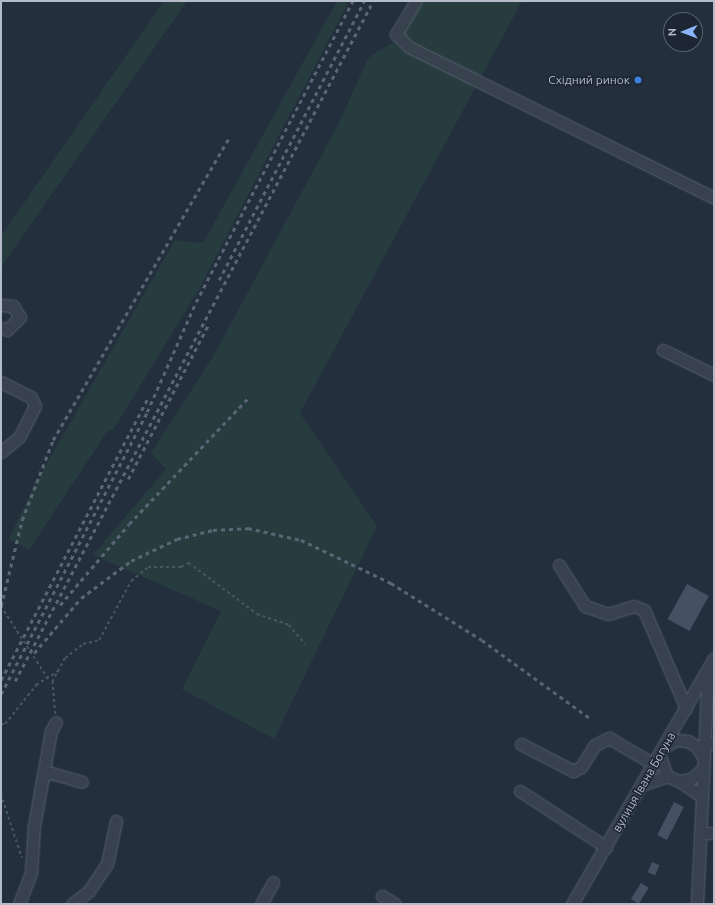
<!DOCTYPE html>
<meta charset="utf-8">
<style>
body{margin:0}
#map{position:relative;width:715px;height:905px;overflow:hidden;background:#242f3e;font-family:Ubuntu,sans-serif}
div>[style]{position:absolute}
.green>*{inset:0;background:#263c3f}
.building>*{inset:0;background:#455162;transform-origin:0 0}
.path>*{height:1.5px;margin-top:-0.75px;transform-origin:0;background:repeating-linear-gradient(90deg,#44595c 0 3px,transparent 0 6px)}
.roads{filter:drop-shadow(0 0 1px #565f6c) drop-shadow(0 0 1px #565f6c)}
.minor>*{height:11px;margin:-5.5px;padding:0 5.5px;transform-origin:5.5px;border-radius:5.5px;background:#38414e}
.rail>*{height:2.5px;margin-top:-1.25px;transform-origin:0;background:repeating-linear-gradient(90deg,#5a6575 0 4px,transparent 0 8px)}
.dots>*{width:11px;height:11px;translate:-50% -50%;box-sizing:border-box;border:2px solid #1d2633;border-radius:50%}
span{translate:-50% -50%;white-space:nowrap;text-align:center;line-height:1.15;-webkit-text-stroke:3px #1d2633;paint-order:stroke}
.poi-label{font-size:12px;color:#b4bcc9}
.right{translate:-100% -50%;text-align:right}
.street-label{font-size:12px;color:#b4bcc9}
.frame{position:absolute;inset:0;border:2px solid #b4bcc9;pointer-events:none}
.north{position:absolute;left:663px;top:12px;width:40px;height:40px;box-sizing:border-box;background:#1d2633;border:1px solid #59626f;border-radius:50%;rotate:269deg;font-size:11px;font-weight:700;line-height:16px;text-align:center;color:#b4bcc9}
.north::after{content:'';display:block;margin:auto;width:14px;height:18px;background:#8ab4f8;clip-path:polygon(50% 0,100% 100%,50% 72%,0 100%)}
</style>
<div id="map">
<div class="green">
<i style="clip-path:polygon(164px 1px,187px 1px,1px 267px,1px 236px)"></i>
<i style="clip-path:polygon(337px 1px,349px 1px,198px 291px,113px 430px,108px 430px,29px 550px,9px 539px,34px 486px,175px 240px,203px 243px)"></i>
<i style="clip-path:polygon(416px 1px,522px 1px,300px 413px,377px 526px,274px 739px,182px 689px,221px 611px,93px 555px,166px 469px,151px 453px,214px 355px,339px 123px,368px 58px,399px 38px)"></i>
</div>
<div class="building">
<i style="left:687px;top:584px;width:25px;height:40px;rotate:29deg"></i>
<i style="left:674px;top:802px;width:11px;height:37px;rotate:27deg"></i>
<i style="left:652px;top:862px;width:8px;height:11px;rotate:23deg"></i>
<i style="left:641px;top:883px;width:9px;height:19px;rotate:32deg"></i>
</div>
<div class="path">
<i style="left:1px;top:606px;width:85px;rotate:57.1deg"></i>
<i style="left:55px;top:714px;width:32px;rotate:-95deg"></i>
<i style="left:52px;top:682px;width:27px;rotate:-62deg"></i>
<i style="left:65px;top:658px;width:23px;rotate:-38deg"></i>
<i style="left:83px;top:644px;width:16px;rotate:-14deg"></i>
<i style="left:99px;top:640px;width:67px;rotate:-61.5deg"></i>
<i style="left:131px;top:581px;width:22px;rotate:-39deg"></i>
<i style="left:148px;top:567px;width:33px"></i>
<i style="left:181px;top:567px;width:9px;rotate:-27deg"></i>
<i style="left:189px;top:563px;width:85px;rotate:36.9deg"></i>
<i style="left:257px;top:614px;width:34px;rotate:19deg"></i>
<i style="left:289px;top:625px;width:25px;rotate:50deg"></i>
<i style="left:1px;top:724px;width:4px"></i>
<i style="left:5px;top:724px;width:50px;rotate:-51.5deg"></i>
<i style="left:36px;top:685px;width:26px;rotate:-32deg"></i>
<i style="left:1px;top:794px;width:67px;rotate:71.8deg"></i>
</div>
<div class="roads">
<div class="minor">
<i style="left:416px;top:1px;width:39px;rotate:121deg"></i>
<i style="left:396px;top:34px;width:18px;rotate:45deg"></i>
<i style="left:409px;top:47px;width:340px;rotate:26.3deg"></i>
<i style="left:1px;top:305px;width:12px;rotate:5deg"></i>
<i style="left:13px;top:306px;width:13px;rotate:58deg"></i>
<i style="left:20px;top:317px;width:18px;rotate:135deg"></i>
<i style="left:7px;top:330px;width:6px;rotate:-162deg"></i>
<i style="left:663px;top:350px;width:57px;rotate:26.1deg"></i>
<i style="left:1px;top:382px;width:34px;rotate:27deg"></i>
<i style="left:31px;top:397px;width:10px;rotate:66deg"></i>
<i style="left:35px;top:406px;width:35px;rotate:117deg"></i>
<i style="left:19px;top:437px;width:23px;rotate:140deg"></i>
<i style="left:559px;top:565px;width:49px;rotate:57.6deg"></i>
<i style="left:585px;top:606px;width:24px;rotate:19deg"></i>
<i style="left:608px;top:614px;width:27px;rotate:-17deg"></i>
<i style="left:634px;top:606px;width:11px;rotate:22deg"></i>
<i style="left:644px;top:610px;width:107px;rotate:66.8deg"></i>
<i style="left:704px;top:743px;width:10px"></i>
<i style="left:521px;top:744px;width:59px;rotate:27.4deg"></i>
<i style="left:573px;top:771px;width:9px;rotate:-27deg"></i>
<i style="left:581px;top:767px;width:26px;rotate:-58deg"></i>
<i style="left:595px;top:745px;width:16px;rotate:-27deg"></i>
<i style="left:609px;top:738px;width:53px;rotate:30.4deg"></i>
<i style="left:665px;top:747px;width:12px;rotate:-35deg"></i>
<i style="left:675px;top:740px;width:13px;rotate:4deg"></i>
<i style="left:688px;top:741px;width:11px;rotate:34deg"></i>
<i style="left:697px;top:747px;width:12px;rotate:59deg"></i>
<i style="left:660px;top:756px;width:21px;rotate:71deg"></i>
<i style="left:667px;top:776px;width:13px;rotate:23deg"></i>
<i style="left:679px;top:781px;width:12px;rotate:-9deg"></i>
<i style="left:691px;top:779px;width:15px;rotate:-42deg"></i>
<i style="left:44px;top:775px;width:7px;rotate:-16deg"></i>
<i style="left:51px;top:773px;width:32px;rotate:16deg"></i>
<i style="left:679px;top:781px;width:27px;rotate:34deg"></i>
<i style="left:644px;top:784px;width:24px;rotate:-19deg"></i>
<i style="left:520px;top:791px;width:103px;rotate:33.1deg"></i>
<i style="left:700px;top:833px;width:14px"></i>
<i style="left:382px;top:896px;width:15px;rotate:32deg"></i>
<i style="left:19px;top:904px;width:34px;rotate:-69deg"></i>
<i style="left:31px;top:872px;width:46px;rotate:-86.3deg"></i>
<i style="left:34px;top:826px;width:97px;rotate:-79.9deg"></i>
<i style="left:51px;top:731px;width:10px;rotate:-61deg"></i>
<i style="left:72px;top:904px;width:20px;rotate:-37deg"></i>
<i style="left:88px;top:892px;width:34px;rotate:-56deg"></i>
<i style="left:107px;top:864px;width:44px;rotate:-78.2deg"></i>
<i style="left:261px;top:904px;width:25px;rotate:-61deg"></i>
<i style="left:572px;top:904px;width:284px;rotate:-60deg"></i>
<i style="left:697px;top:904px;width:233px;rotate:-87.3deg"></i>
</div>
</div>
<div class="rail">
<i style="left:219px;top:280px;width:314px;rotate:-62.5deg"></i>
<i style="left:128px;top:479px;width:174px;rotate:-62.5deg"></i>
<i style="left:60px;top:605px;width:106px;rotate:-49.6deg"></i>
<i style="left:129px;top:524px;width:175px;rotate:-46.6deg"></i>
<i style="left:1px;top:606px;width:89px;rotate:-76.3deg"></i>
<i style="left:22px;top:520px;width:86px;rotate:-68.8deg"></i>
<i style="left:53px;top:440px;width:352px;rotate:-59.8deg"></i>
<i style="left:34px;top:653px;width:72px;rotate:-49.5deg"></i>
<i style="left:81px;top:598px;width:62px;rotate:-36.5deg"></i>
<i style="left:131px;top:561px;width:51px;rotate:-25.6deg"></i>
<i style="left:177px;top:539px;width:37px;rotate:-14deg"></i>
<i style="left:213px;top:530px;width:35px;rotate:-3deg"></i>
<i style="left:248px;top:528px;width:54px;rotate:12.8deg"></i>
<i style="left:301px;top:540px;width:100px;rotate:25.5deg"></i>
<i style="left:391px;top:583px;width:107px;rotate:32.1deg"></i>
<i style="left:482px;top:640px;width:135px;rotate:35.9deg"></i>
<i style="left:1px;top:680px;width:316px;rotate:-62.5deg"></i>
<i style="left:15px;top:681px;width:768px;rotate:-62.23deg"></i>
<i style="left:1px;top:694px;width:318px;rotate:-62.6deg"></i>
<i style="left:147px;top:412px;width:120px;rotate:-66deg"></i>
<i style="left:196px;top:302px;width:339px;rotate:-62.5deg"></i>
</div>
<div class="dots">
<i style="left:638px;top:80px;background:#3f7fe0"></i>
</div>
<div class="poi-label">
<span class="right" style="left:630px;top:80px">Східний ринок</span>
</div>
<div class="street-label">
<span style="left:644px;top:782px;rotate:-60deg">вулиця Івана Богуна</span>
</div>
<div class="frame"></div>
<div class="north">N</div>
</div>
